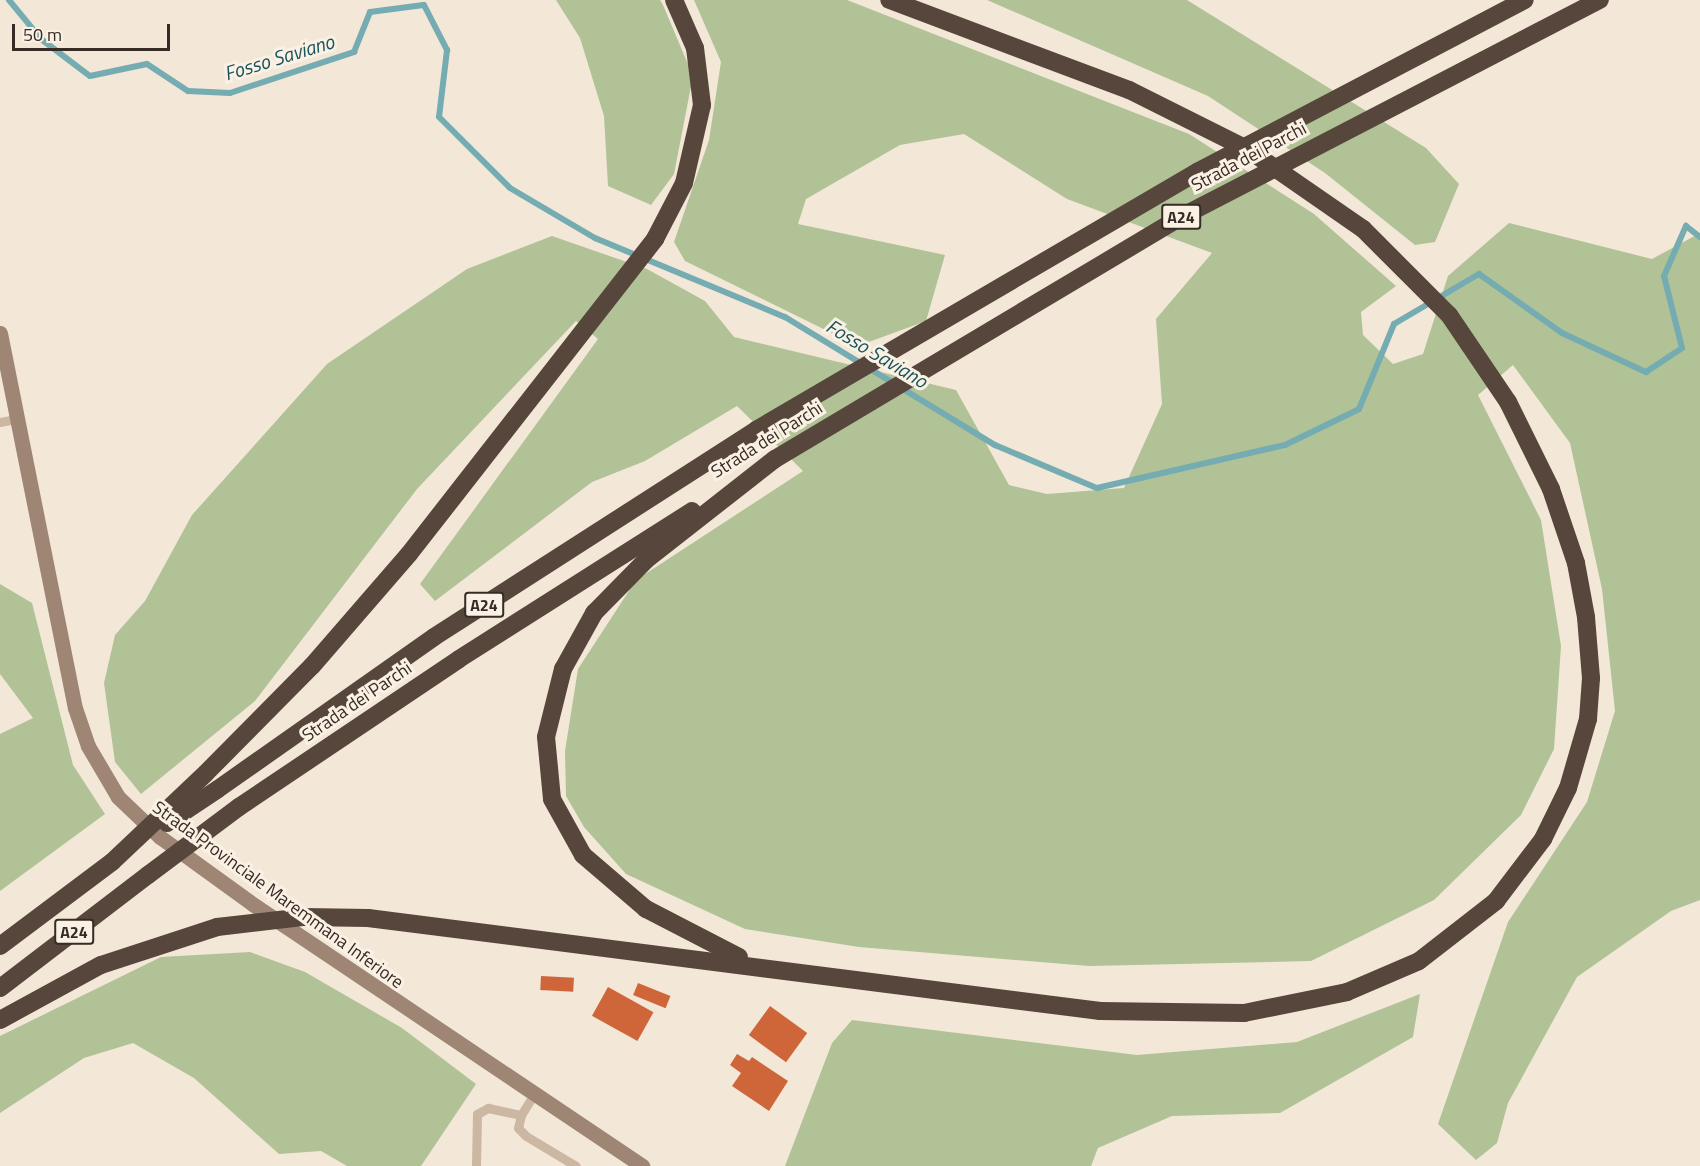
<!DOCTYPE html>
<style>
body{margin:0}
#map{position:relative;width:1700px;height:1166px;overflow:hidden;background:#f3e7d7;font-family:"Titillium Web",sans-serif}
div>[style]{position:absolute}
.green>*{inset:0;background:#b1c296}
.stream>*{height:6px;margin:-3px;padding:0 3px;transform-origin:3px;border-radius:3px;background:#74acb2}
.building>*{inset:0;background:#cf6639;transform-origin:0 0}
.lane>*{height:9px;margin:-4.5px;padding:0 4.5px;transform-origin:4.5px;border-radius:4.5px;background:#cbb7a2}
.secondary>*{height:15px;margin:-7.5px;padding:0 7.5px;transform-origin:7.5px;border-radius:7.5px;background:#9f8674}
.highway>*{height:18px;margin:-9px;padding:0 9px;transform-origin:9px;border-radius:9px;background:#57463c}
.highway-bridge>*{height:18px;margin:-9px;padding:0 9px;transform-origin:9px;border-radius:9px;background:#57463c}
span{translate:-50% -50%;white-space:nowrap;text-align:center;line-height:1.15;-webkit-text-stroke:6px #faf1e4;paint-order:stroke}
.shield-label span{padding:2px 4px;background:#faf1e4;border:2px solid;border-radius:4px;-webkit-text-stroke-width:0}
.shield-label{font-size:16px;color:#362b25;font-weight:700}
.street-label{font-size:18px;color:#362b25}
.water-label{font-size:20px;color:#18525a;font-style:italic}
.scale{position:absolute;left:12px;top:24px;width:158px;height:27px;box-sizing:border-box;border:3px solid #362b25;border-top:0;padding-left:8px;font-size:18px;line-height:21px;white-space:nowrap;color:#362b25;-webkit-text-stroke:4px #faf1e4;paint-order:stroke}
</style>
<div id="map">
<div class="green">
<i style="clip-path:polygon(556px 0,660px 0,663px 5px,693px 76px,674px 174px,651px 205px,608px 186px,604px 116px,580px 38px)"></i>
<i style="clip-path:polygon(694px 0,847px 0,1189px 134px,1314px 214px,1396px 286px,1361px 312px,1363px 335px,1393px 364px,1423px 354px,1448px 276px,1509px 223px,1652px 259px,1700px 233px,1700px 900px,1671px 911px,1577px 977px,1508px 1103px,1497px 1143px,1476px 1160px,1438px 1124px,1508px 922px,1587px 802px,1615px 711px,1602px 589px,1570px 443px,1513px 365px,1478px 395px,1541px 520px,1561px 646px,1554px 749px,1521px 815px,1434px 900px,1311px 961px,1089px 966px,859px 947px,745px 929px,626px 874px,584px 827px,566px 796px,565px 751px,578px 669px,636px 580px,803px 471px,737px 406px,645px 461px,592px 482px,435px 601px,420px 584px,598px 339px,576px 321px,417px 489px,255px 701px,141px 794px,115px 762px,104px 683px,115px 635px,145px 601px,192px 515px,327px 364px,467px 269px,552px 236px,647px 269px,705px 301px,734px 337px,956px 390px,1009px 485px,1047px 494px,1124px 488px,1162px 404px,1156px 319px,1212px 253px,1067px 199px,964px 134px,900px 145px,806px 199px,798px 224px,945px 255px,926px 321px,858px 346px,685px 261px,674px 242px,709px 140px,721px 62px)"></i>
<i style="clip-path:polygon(987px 0,1187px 0,1426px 148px,1459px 184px,1435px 242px,1415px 245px,1325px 173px,1208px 96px)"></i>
<i style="clip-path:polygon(0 584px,32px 603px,73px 765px,105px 814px,0 891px,0 734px,33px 718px,0 674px)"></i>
<i style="clip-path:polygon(250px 952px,305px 972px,402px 1028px,476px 1084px,421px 1166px,347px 1166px,321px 1151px,279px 1154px,194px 1078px,133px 1043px,84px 1058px,0 1113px,0 1036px,161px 957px)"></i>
<i style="clip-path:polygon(1420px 994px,1413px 1037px,1280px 1113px,1172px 1116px,1098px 1148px,1091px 1166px,785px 1166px,832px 1043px,852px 1020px,1137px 1055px,1297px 1042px)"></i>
</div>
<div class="stream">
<i style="left:9px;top:0;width:50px;rotate:50.6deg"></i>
<i style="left:41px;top:39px;width:61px;rotate:37.1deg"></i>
<i style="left:90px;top:76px;width:58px;rotate:-11.9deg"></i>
<i style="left:147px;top:64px;width:49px;rotate:33.4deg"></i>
<i style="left:188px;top:91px;width:42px;rotate:2.7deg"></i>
<i style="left:230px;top:93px;width:131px;rotate:-18.3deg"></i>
<i style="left:354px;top:52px;width:43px;rotate:-68.2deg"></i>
<i style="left:370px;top:12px;width:54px;rotate:-7.4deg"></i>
<i style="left:424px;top:5px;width:51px;rotate:62.9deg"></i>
<i style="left:447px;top:50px;width:67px;rotate:96.8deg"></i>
<i style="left:439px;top:117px;width:100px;rotate:45deg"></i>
<i style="left:510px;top:188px;width:99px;rotate:30.5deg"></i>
<i style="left:595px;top:238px;width:206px;rotate:22.6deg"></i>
<i style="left:785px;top:317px;width:246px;rotate:31.4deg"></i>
<i style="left:995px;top:445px;width:111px;rotate:22.9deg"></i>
<i style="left:1097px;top:488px;width:193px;rotate:-12.9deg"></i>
<i style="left:1285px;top:445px;width:82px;rotate:-25.9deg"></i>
<i style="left:1359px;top:409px;width:92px;rotate:-67.6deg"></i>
<i style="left:1394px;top:324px;width:99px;rotate:-30.5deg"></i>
<i style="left:1479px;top:274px;width:102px;rotate:35.4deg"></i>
<i style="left:1562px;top:333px;width:93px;rotate:24.9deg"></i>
<i style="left:1646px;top:372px;width:43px;rotate:-33.7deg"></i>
<i style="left:1682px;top:348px;width:74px;rotate:-104deg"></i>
<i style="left:1664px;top:276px;width:55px;rotate:-66.3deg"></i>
<i style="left:1686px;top:226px;width:18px;rotate:38deg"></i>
</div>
<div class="building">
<i style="left:541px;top:976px;width:33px;height:14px;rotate:3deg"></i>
<i style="left:638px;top:983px;width:35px;height:13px;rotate:22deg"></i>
<i style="left:608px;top:987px;width:52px;height:33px;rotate:29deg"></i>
<i style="left:770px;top:1006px;width:46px;height:36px;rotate:36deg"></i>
<i style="clip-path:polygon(737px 1054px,749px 1061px,752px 1057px,788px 1081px,769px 1111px,732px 1086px,741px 1073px,730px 1065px)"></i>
</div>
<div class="lane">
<i style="left:0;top:422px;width:16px;rotate:-11deg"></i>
<i style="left:521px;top:1115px;width:13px;rotate:103deg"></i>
<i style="left:518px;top:1128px;width:11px;rotate:45deg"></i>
<i style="left:526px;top:1136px;width:58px;rotate:31deg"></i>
<i style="left:476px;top:1166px;width:52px;rotate:-88.9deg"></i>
<i style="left:477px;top:1114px;width:13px;rotate:-29deg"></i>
<i style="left:488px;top:1108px;width:34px;rotate:12deg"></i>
<i style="left:521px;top:1115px;width:22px;rotate:-58deg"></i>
</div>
<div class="secondary">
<i style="left:0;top:333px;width:382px;rotate:78.7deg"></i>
<i style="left:75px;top:708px;width:40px;rotate:71.1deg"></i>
<i style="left:88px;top:746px;width:59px;rotate:59.5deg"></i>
<i style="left:118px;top:797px;width:58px;rotate:43.6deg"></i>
<i style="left:160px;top:837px;width:116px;rotate:35.9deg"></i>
<i style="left:254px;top:905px;width:468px;rotate:33.9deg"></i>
</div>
<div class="highway">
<i style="left:206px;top:773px;width:151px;rotate:-45.3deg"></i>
<i style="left:312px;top:666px;width:148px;rotate:-49.1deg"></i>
<i style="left:409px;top:554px;width:400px;rotate:-52deg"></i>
<i style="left:655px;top:239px;width:63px;rotate:-62.6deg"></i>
<i style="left:684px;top:183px;width:80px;rotate:-77deg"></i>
<i style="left:702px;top:105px;width:57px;rotate:-97deg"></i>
<i style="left:695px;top:48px;width:52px;rotate:-113.6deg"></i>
<i style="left:218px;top:789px;width:264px;rotate:-35.1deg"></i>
<i style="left:434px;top:637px;width:383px;rotate:-32.7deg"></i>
<i style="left:239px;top:807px;width:265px;rotate:-33.9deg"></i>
<i style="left:459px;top:659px;width:276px;rotate:-32.4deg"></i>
<i style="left:368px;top:918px;width:738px;rotate:7.24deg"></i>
<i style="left:1100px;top:1011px;width:144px;rotate:0.8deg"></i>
<i style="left:1244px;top:1013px;width:105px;rotate:-11.5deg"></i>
<i style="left:1347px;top:992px;width:78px;rotate:-23.3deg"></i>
<i style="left:1419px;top:961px;width:98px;rotate:-37.9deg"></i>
<i style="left:1496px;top:901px;width:78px;rotate:-52.8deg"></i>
<i style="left:1543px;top:839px;width:57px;rotate:-63.9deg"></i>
<i style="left:1568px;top:788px;width:72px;rotate:-73.8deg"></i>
<i style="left:1588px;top:719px;width:41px;rotate:-85.8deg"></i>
<i style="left:1591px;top:678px;width:61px;rotate:-94.7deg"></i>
<i style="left:1586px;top:617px;width:55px;rotate:-100.5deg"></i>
<i style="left:1576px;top:563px;width:78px;rotate:-108.7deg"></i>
<i style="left:1551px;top:489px;width:97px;rotate:-116.3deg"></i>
<i style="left:1508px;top:402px;width:105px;rotate:-124.1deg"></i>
<i style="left:1449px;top:315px;width:122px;rotate:-135deg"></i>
<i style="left:1363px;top:229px;width:139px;rotate:-145.3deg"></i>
<i style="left:1249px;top:150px;width:134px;rotate:-153.4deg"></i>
<i style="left:1129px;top:90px;width:256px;rotate:-159.4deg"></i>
<i style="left:0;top:946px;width:140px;rotate:-36.9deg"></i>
<i style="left:739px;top:957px;width:105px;rotate:-152.7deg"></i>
<i style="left:646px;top:909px;width:83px;rotate:-139.4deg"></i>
<i style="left:583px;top:855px;width:64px;rotate:-119deg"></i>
<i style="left:552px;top:799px;width:62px;rotate:-95.5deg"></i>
<i style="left:546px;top:737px;width:70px;rotate:-76deg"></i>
<i style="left:563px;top:669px;width:64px;rotate:-61deg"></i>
<i style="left:594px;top:613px;width:74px;rotate:-45.5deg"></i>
<i style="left:646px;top:560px;width:164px;rotate:-38.1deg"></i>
<i style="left:0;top:988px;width:186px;rotate:-37.4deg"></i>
<i style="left:0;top:1020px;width:115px;rotate:-28.6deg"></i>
<i style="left:101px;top:965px;width:122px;rotate:-18.1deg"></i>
</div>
<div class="highway-bridge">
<i style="left:756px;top:430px;width:511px;rotate:-30.33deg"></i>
<i style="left:1197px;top:172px;width:370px;rotate:-27.7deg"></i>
<i style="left:775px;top:459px;width:470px;rotate:-30.8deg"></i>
<i style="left:1179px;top:218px;width:474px;rotate:-27.4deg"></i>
<i style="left:167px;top:823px;width:61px;rotate:-33.7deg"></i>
<i style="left:112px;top:862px;width:129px;rotate:-43.4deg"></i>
<i style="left:148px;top:875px;width:114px;rotate:-36.8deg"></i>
<i style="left:217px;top:927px;width:88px;rotate:-6.6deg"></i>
<i style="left:304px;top:917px;width:64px;rotate:0.9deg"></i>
</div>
<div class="shield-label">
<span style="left:1181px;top:217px">A24</span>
<span style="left:484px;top:605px">A24</span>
<span style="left:74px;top:932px">A24</span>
</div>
<div class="street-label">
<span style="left:1249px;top:157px;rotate:-28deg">Strada dei Parchi</span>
<span style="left:767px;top:440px;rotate:-32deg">Strada dei Parchi</span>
<span style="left:357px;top:702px;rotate:-34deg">Strada dei Parchi</span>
<span style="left:278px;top:895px;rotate:36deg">Strada Provinciale Maremmana Inferiore</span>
</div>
<div class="water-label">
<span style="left:279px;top:57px;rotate:-17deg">Fosso Saviano</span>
<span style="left:877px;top:353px;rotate:31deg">Fosso Saviano</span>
</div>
<div class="scale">50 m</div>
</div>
